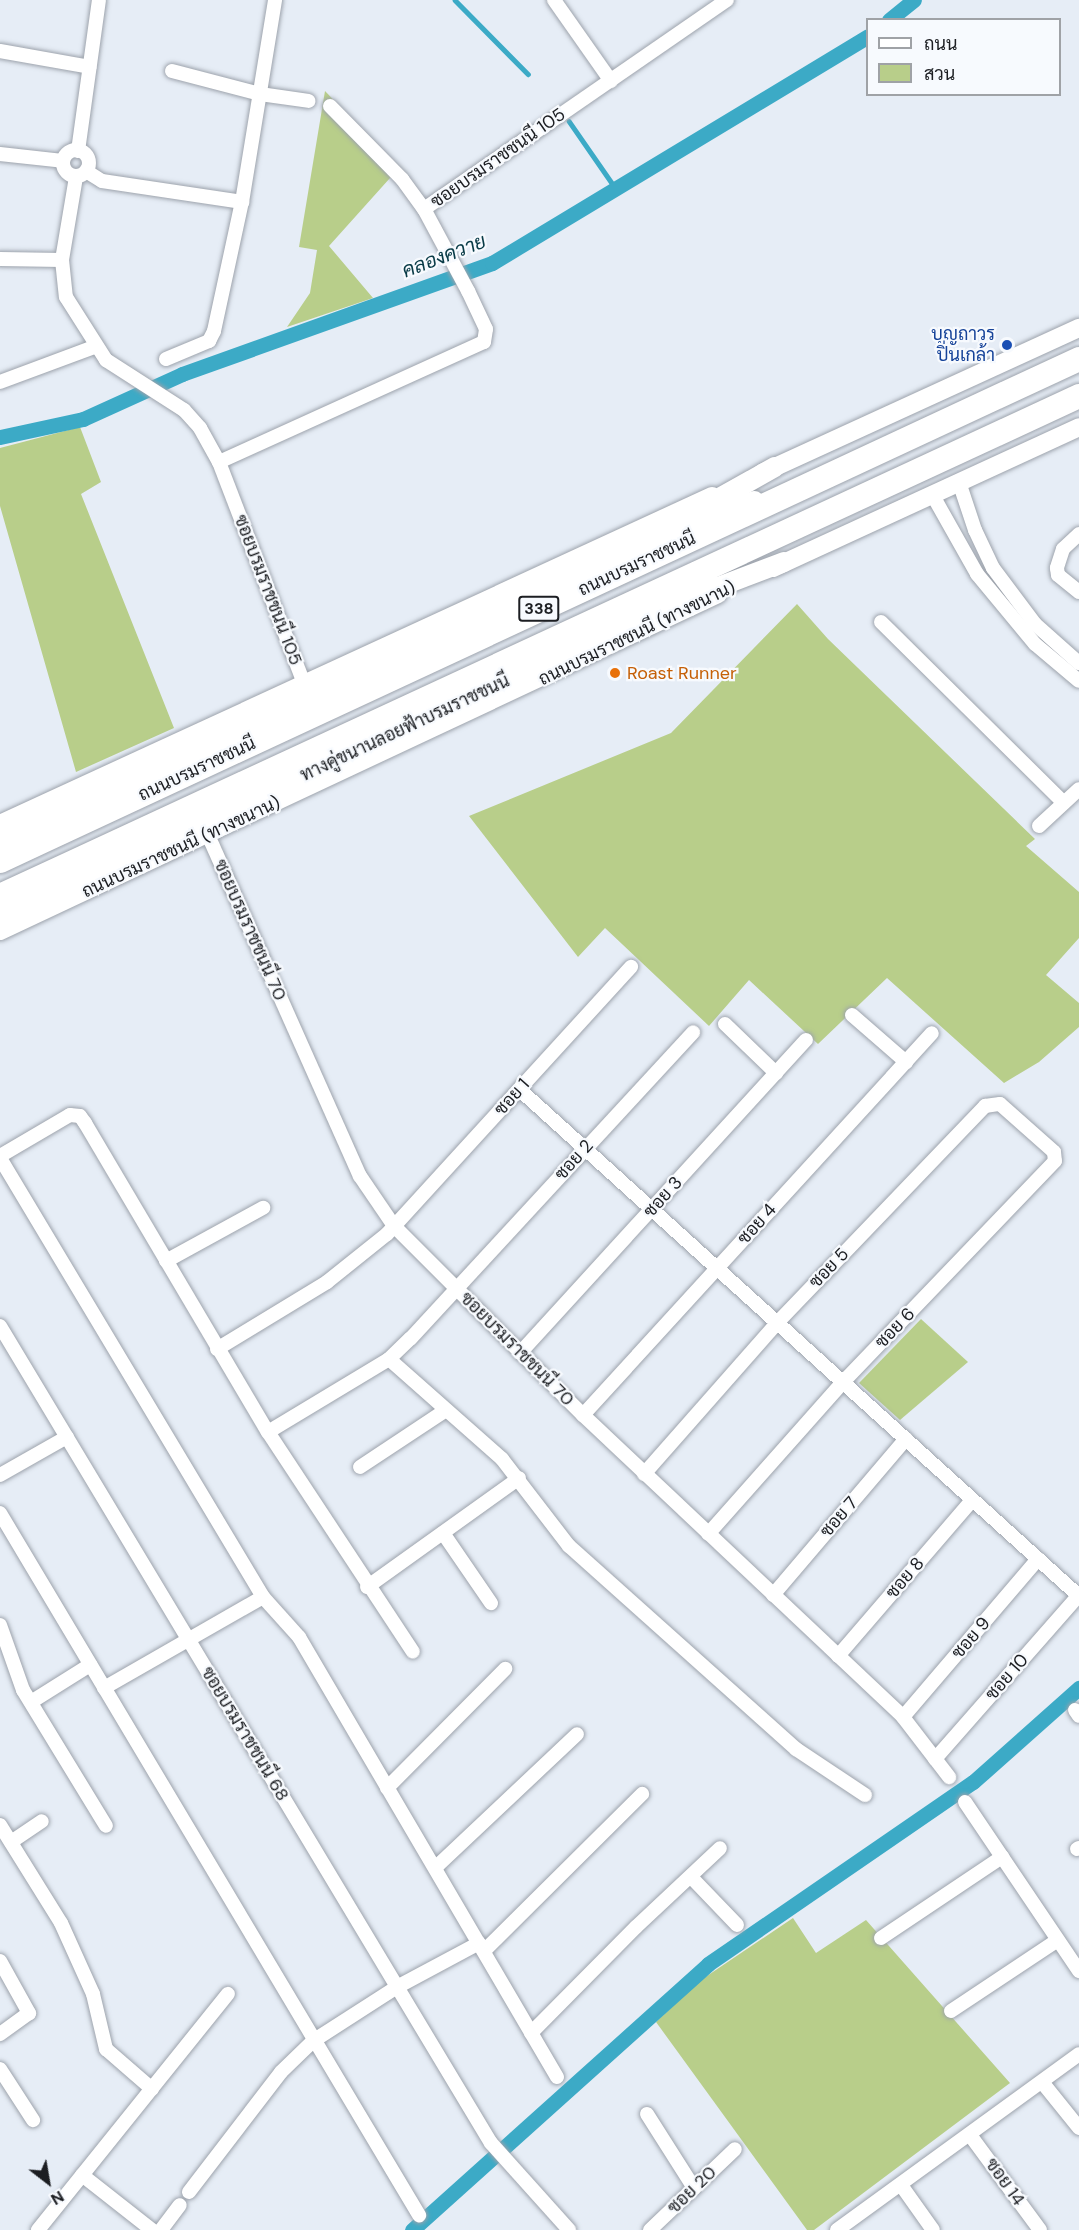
<!DOCTYPE html>
<meta charset="utf-8">
<style>
body{margin:0}
#map{position:relative;width:1079px;height:2230px;overflow:hidden;background:#e6edf6;font-family:"DM Sans",Sarabun,sans-serif}
div>[style]{position:absolute}
.green>*{inset:0;background:#b8ce8a}
.stream>*{height:4.5px;margin:-2.25px;padding:0 2.25px;transform-origin:2.25px;border-radius:2.25px;background:#3caac6}
.canal>*{height:15px;margin:-7.5px;padding:0 7.5px;transform-origin:7.5px;border-radius:7.5px;background:#3caac6}
.roads{filter:drop-shadow(0 0 2px #9da3ac) drop-shadow(0 0 2px #9da3ac)}
.street>*{height:14px;margin:-7px;padding:0 7px;transform-origin:7px;border-radius:7px;background:#fff}
.street>.ring{margin:-7px;padding:0;box-sizing:content-box;background:none;border:14px solid #fff;border-radius:50%}
.secondary>*{height:18px;margin:-9px;padding:0 9px;transform-origin:9px;border-radius:9px;background:#fff}
.primary>*{height:20px;margin:-10px;padding:0 10px;transform-origin:10px;border-radius:10px;background:#fff}
.highway>*{height:24px;margin:-12px;padding:0 12px;transform-origin:12px;border-radius:12px;background:#fff}
.dots>*{width:16px;height:16px;translate:-50% -50%;box-sizing:border-box;border:3px solid #f7fafe;border-radius:50%}
span{translate:-50% -50%;white-space:nowrap;text-align:center;line-height:1.15;-webkit-text-stroke:4.5px #f7fafe;paint-order:stroke}
.shield-label span{padding:2px 4px;background:#f7fafe;border:2px solid;border-radius:4px;-webkit-text-stroke-width:0}
.shield-label{font-size:16px;color:#1c1e22;font-weight:700}
.street-label{font-size:18px;color:#1c1e22}
.transit-label{font-size:18px;color:#164399}
.right{translate:-100% -50%;text-align:right}
.food-label{font-size:18px;color:#c56008}
.left{translate:0 -50%;text-align:left}
.water-label{font-size:20px;color:#093b47;font-style:italic}
.legend{position:absolute;left:866px;top:18px;width:195px;height:78px;box-sizing:border-box;background:#f7fafe;border:2px solid #9fa2a6;margin:0;padding:8px 10px;list-style:none;font-size:18px;color:#1c1e22}
.legend li{display:flex;align-items:center;gap:12px;height:30px}
.legend b{width:30px;border:2px solid #9fa2a6}
.north{position:absolute;left:18px;top:2152px;width:60px;height:60px;-webkit-text-stroke:4px #f7fafe;paint-order:stroke;rotate:149deg;font-size:16px;font-weight:700;line-height:24px;text-align:center;color:#1c1e22}
.north::after{content:'';display:block;margin:auto;width:21px;height:27px;background:#1c1e22;clip-path:polygon(50% 0,100% 100%,50% 72%,0 100%)}
</style>
<div id="map">
<div class="green">
<i style="clip-path:polygon(325px 91px,399px 168px,329px 246px,373px 298px,287px 327px,310px 293px,317px 250px,299px 247px)"></i>
<i style="clip-path:polygon(80px 427px,101px 482px,81px 494px,174px 728px,76px 772px,0 506px,0 448px)"></i>
<i style="clip-path:polygon(797px 604px,828px 639px,1035px 839px,1026px 846px,1079px 892px,1079px 938px,1046px 975px,1079px 1003px,1079px 1027px,1039px 1062px,1004px 1083px,887px 978px,818px 1044px,749px 980px,709px 1026px,605px 928px,578px 957px,469px 816px,671px 733px)"></i>
<i style="clip-path:polygon(921px 1319px,968px 1362px,900px 1420px,859px 1383px)"></i>
<i style="clip-path:polygon(793px 1918px,816px 1953px,866px 1920px,1010px 2083px,814px 2230px,807px 2230px,656px 2022px,701px 1980px)"></i>
</div>
<div class="stream">
<i style="left:455px;top:0;width:104px;rotate:45.4deg"></i>
<i style="left:569px;top:121px;width:83px;rotate:55.3deg"></i>
</div>
<div class="canal">
<i style="left:889px;top:20px;width:32px;rotate:-39deg"></i>
<i style="left:0;top:437px;width:85px;rotate:-12.2deg"></i>
<i style="left:83px;top:419px;width:109px;rotate:-24.4deg"></i>
<i style="left:182px;top:374px;width:329px;rotate:-19.7deg"></i>
<i style="left:492px;top:263px;width:439px;rotate:-31.1deg"></i>
<i style="left:412px;top:2230px;width:398px;rotate:-41.9deg"></i>
<i style="left:708px;top:1964px;width:321px;rotate:-34.5deg"></i>
<i style="left:973px;top:1782px;width:142px;rotate:-41.6deg"></i>
</div>
<div class="roads">
<div class="street">
<i style="left:554px;top:0;width:99px;rotate:54.9deg"></i>
<i style="left:0;top:51px;width:91px;rotate:10.1deg"></i>
<i style="left:172px;top:71px;width:91px;rotate:14.6deg"></i>
<i style="left:260px;top:94px;width:49px;rotate:8.1deg"></i>
<i style="left:330px;top:106px;width:103px;rotate:45.4deg"></i>
<i style="left:402px;top:179px;width:37px;rotate:54deg"></i>
<i class="ring" style="left:63px;top:150px;width:12px;height:12px"></i>
<i style="left:78px;top:151px;width:152px;rotate:-82.1deg"></i>
<i style="left:0;top:154px;width:63px;rotate:6.3deg"></i>
<i style="left:86px;top:171px;width:19px;rotate:32deg"></i>
<i style="left:102px;top:181px;width:142px;rotate:8.5deg"></i>
<i style="left:76px;top:177px;width:84px;rotate:99.6deg"></i>
<i style="left:62px;top:260px;width:37px;rotate:84deg"></i>
<i style="left:66px;top:297px;width:75px;rotate:57.6deg"></i>
<i style="left:106px;top:360px;width:93px;rotate:32.7deg"></i>
<i style="left:184px;top:410px;width:24px;rotate:48deg"></i>
<i style="left:200px;top:428px;width:39px;rotate:61deg"></i>
<i style="left:219px;top:462px;width:238px;rotate:69deg"></i>
<i style="left:0;top:259px;width:62px;rotate:0.9deg"></i>
<i style="left:166px;top:359px;width:47px;rotate:-22.7deg"></i>
<i style="left:209px;top:341px;width:11px;rotate:-63deg"></i>
<i style="left:214px;top:331px;width:132px;rotate:-77.8deg"></i>
<i style="left:242px;top:202px;width:205px;rotate:-80.7deg"></i>
<i style="left:0;top:382px;width:100px;rotate:-20.4deg"></i>
<i style="left:219px;top:462px;width:291px;rotate:-24.4deg"></i>
<i style="left:484px;top:342px;width:13px;rotate:-81deg"></i>
<i style="left:486px;top:329px;width:42px;rotate:-115.3deg"></i>
<i style="left:468px;top:291px;width:93px;rotate:-118.2deg"></i>
<i style="left:424px;top:209px;width:368px;rotate:-34.6deg"></i>
<i style="left:959px;top:482px;width:51px;rotate:71.6deg"></i>
<i style="left:975px;top:530px;width:42px;rotate:64.7deg"></i>
<i style="left:993px;top:568px;width:70px;rotate:53.1deg"></i>
<i style="left:1035px;top:624px;width:59px;rotate:41.6deg"></i>
<i style="left:932px;top:494px;width:92px;rotate:60.6deg"></i>
<i style="left:977px;top:574px;width:91px;rotate:50.4deg"></i>
<i style="left:1035px;top:644px;width:57px;rotate:40.1deg"></i>
<i style="left:1079px;top:534px;width:22px;rotate:137deg"></i>
<i style="left:1063px;top:549px;width:20px;rotate:108deg"></i>
<i style="left:1057px;top:568px;width:7px;rotate:82deg"></i>
<i style="left:1058px;top:575px;width:27px;rotate:39deg"></i>
<i style="left:881px;top:622px;width:256px;rotate:44.7deg"></i>
<i style="left:1039px;top:826px;width:54px;rotate:-42.8deg"></i>
<i style="left:208px;top:835px;width:373px;rotate:66deg"></i>
<i style="left:360px;top:1176px;width:60px;rotate:55.8deg"></i>
<i style="left:394px;top:1226px;width:267px;rotate:45deg"></i>
<i style="left:583px;top:1415px;width:440px;rotate:43.3deg"></i>
<i style="left:903px;top:1717px;width:76px;rotate:52.5deg"></i>
<i style="left:852px;top:1015px;width:72px;rotate:41deg"></i>
<i style="left:725px;top:1024px;width:71px;rotate:43.9deg"></i>
<i style="left:519px;top:1089px;width:755px;rotate:42.16deg"></i>
<i style="left:0;top:1156px;width:81px;rotate:-30.4deg"></i>
<i style="left:70px;top:1115px;width:10px;rotate:6deg"></i>
<i style="left:80px;top:1116px;width:9px;rotate:54deg"></i>
<i style="left:85px;top:1123px;width:359px;rotate:59.4deg"></i>
<i style="left:268px;top:1432px;width:263px;rotate:56.6deg"></i>
<i style="left:0;top:1158px;width:512px;rotate:59.07deg"></i>
<i style="left:263px;top:1597px;width:54px;rotate:48deg"></i>
<i style="left:299px;top:1637px;width:510px;rotate:59.61deg"></i>
<i style="left:166px;top:1261px;width:111px;rotate:-28.7deg"></i>
<i style="left:0;top:1326px;width:953px;rotate:59deg"></i>
<i style="left:491px;top:2143px;width:117px;rotate:48.1deg"></i>
<i style="left:217px;top:1349px;width:129px;rotate:-31.3deg"></i>
<i style="left:327px;top:1282px;width:77px;rotate:-38.7deg"></i>
<i style="left:387px;top:1234px;width:362px;rotate:-47.6deg"></i>
<i style="left:520px;top:1353px;width:424px;rotate:-47.6deg"></i>
<i style="left:389px;top:1359px;width:151px;rotate:41.5deg"></i>
<i style="left:502px;top:1459px;width:110px;rotate:52.4deg"></i>
<i style="left:569px;top:1546px;width:305px;rotate:41.8deg"></i>
<i style="left:796px;top:1749px;width:83px;rotate:33.7deg"></i>
<i style="left:583px;top:1415px;width:517px;rotate:-47.58deg"></i>
<i style="left:268px;top:1432px;width:141px;rotate:-31.1deg"></i>
<i style="left:389px;top:1359px;width:30px;rotate:-44deg"></i>
<i style="left:411px;top:1338px;width:416px;rotate:-47.3deg"></i>
<i style="left:360px;top:1467px;width:103px;rotate:-33.5deg"></i>
<i style="left:644px;top:1474px;width:201px;rotate:-48.6deg"></i>
<i style="left:777px;top:1323px;width:301px;rotate:-46.2deg"></i>
<i style="left:985px;top:1106px;width:15px;rotate:-8deg"></i>
<i style="left:1000px;top:1104px;width:72px;rotate:41.6deg"></i>
<i style="left:1054px;top:1152px;width:9px;rotate:84deg"></i>
<i style="left:1055px;top:1161px;width:306px;rotate:133.8deg"></i>
<i style="left:843px;top:1382px;width:203px;rotate:131.6deg"></i>
<i style="left:0;top:1475px;width:77px;rotate:-29.6deg"></i>
<i style="left:0;top:1513px;width:818px;rotate:59.17deg"></i>
<i style="left:443px;top:1533px;width:85px;rotate:55.6deg"></i>
<i style="left:367px;top:1587px;width:187px;rotate:-35.6deg"></i>
<i style="left:773px;top:1595px;width:205px;rotate:-49.6deg"></i>
<i style="left:0;top:1625px;width:69px;rotate:70.5deg"></i>
<i style="left:23px;top:1690px;width:159px;rotate:58.6deg"></i>
<i style="left:838px;top:1656px;width:206px;rotate:-49.3deg"></i>
<i style="left:104px;top:1688px;width:183px;rotate:-29.8deg"></i>
<i style="left:31px;top:1702px;width:70px;rotate:-32.1deg"></i>
<i style="left:1075px;top:1710px;width:7px;rotate:56deg"></i>
<i style="left:903px;top:1717px;width:208px;rotate:-49.5deg"></i>
<i style="left:935px;top:1759px;width:217px;rotate:-48.7deg"></i>
<i style="left:387px;top:1788px;width:168px;rotate:-45.2deg"></i>
<i style="left:965px;top:1802px;width:204px;rotate:56deg"></i>
<i style="left:0;top:1825px;width:115px;rotate:58.1deg"></i>
<i style="left:61px;top:1923px;width:78px;rotate:65.7deg"></i>
<i style="left:93px;top:1994px;width:57px;rotate:76.7deg"></i>
<i style="left:106px;top:2049px;width:61px;rotate:41deg"></i>
<i style="left:11px;top:1842px;width:37px;rotate:-34deg"></i>
<i style="left:1077px;top:1849px;width:2px;rotate:-27deg"></i>
<i style="left:435px;top:1868px;width:195px;rotate:-43.3deg"></i>
<i style="left:692px;top:1878px;width:65px;rotate:46.2deg"></i>
<i style="left:881px;top:1938px;width:146px;rotate:-33.8deg"></i>
<i style="left:484px;top:1951px;width:223px;rotate:-44.8deg"></i>
<i style="left:0;top:1961px;width:60px;rotate:60.9deg"></i>
<i style="left:29px;top:2013px;width:36px;rotate:144deg"></i>
<i style="left:951px;top:2011px;width:128px;rotate:-33.6deg"></i>
<i style="left:531px;top:2033px;width:149px;rotate:-45.3deg"></i>
<i style="left:636px;top:1927px;width:115px;rotate:-43.2deg"></i>
<i style="left:0;top:2069px;width:61px;rotate:57.1deg"></i>
<i style="left:1042px;top:2082px;width:59px;rotate:51.2deg"></i>
<i style="left:647px;top:2114px;width:88px;rotate:57.6deg"></i>
<i style="left:970px;top:2135px;width:118px;rotate:53.6deg"></i>
<i style="left:82px;top:2175px;width:89px;rotate:38.2deg"></i>
<i style="left:901px;top:2185px;width:55px;rotate:54.6deg"></i>
<i style="left:189px;top:2192px;width:151px;rotate:-52.5deg"></i>
<i style="left:281px;top:2072px;width:45px;rotate:-44.1deg"></i>
<i style="left:313px;top:2041px;width:100px;rotate:-32.7deg"></i>
<i style="left:397px;top:1987px;width:93px;rotate:-28.2deg"></i>
<i style="left:38px;top:2230px;width:303px;rotate:-51.2deg"></i>
<i style="left:161px;top:2230px;width:31px;rotate:-53deg"></i>
<i style="left:650px;top:2230px;width:117px;rotate:-43.6deg"></i>
<i style="left:837px;top:2230px;width:299px;rotate:-36deg"></i>
</div>
<div class="secondary">
<i style="left:762px;top:473px;width:349px;rotate:-24.6deg"></i>
<i style="left:773px;top:568px;width:337px;rotate:-24.7deg"></i>
<i style="left:0;top:824px;width:784px;rotate:-24.73deg"></i>
<i style="left:0;top:931px;width:793px;rotate:-25.14deg"></i>
</div>
<div class="primary">
<i style="left:698px;top:510px;width:88px;rotate:-29.2deg"></i>
<i style="left:697px;top:595px;width:93px;rotate:-20.8deg"></i>
<i style="left:0;top:842px;width:680px;rotate:-25.06deg"></i>
<i style="left:616px;top:554px;width:148px;rotate:-21deg"></i>
<i style="left:0;top:917px;width:686px;rotate:-24.92deg"></i>
<i style="left:622px;top:628px;width:98px;rotate:-29.5deg"></i>
</div>
<div class="highway">
<i style="left:0;top:861px;width:1190px;rotate:-24.95deg"></i>
<i style="left:0;top:896px;width:1189px;rotate:-24.86deg"></i>
</div>
</div>
<div class="dots">
<i style="left:1007px;top:345px;background:#1a4fb4"></i>
<i style="left:615px;top:673px;background:#e8710a"></i>
</div>
<div class="shield-label">
<span style="left:539px;top:609px">338</span>
</div>
<div class="street-label">
<span style="left:498px;top:158px;rotate:-35deg">ซอยบรมราชชนนี 105</span>
<span style="left:637px;top:564px;rotate:-25deg">ถนนบรมราชชนนี</span>
<span style="left:268px;top:590px;rotate:69deg">ซอยบรมราชชนนี 105</span>
<span style="left:637px;top:633px;rotate:-26deg">ถนนบรมราชชนนี (ทางขนาน)</span>
<span style="left:405px;top:728px;rotate:-25deg">ทางคู่ขนานลอยฟ้าบรมราชชนนี</span>
<span style="left:197px;top:769px;rotate:-25deg">ถนนบรมราชชนนี</span>
<span style="left:181px;top:847px;rotate:-25deg">ถนนบรมราชชนนี (ทางขนาน)</span>
<span style="left:250px;top:930px;rotate:66deg">ซอยบรมราชชนนี 70</span>
<span style="left:512px;top:1097px;rotate:-48deg">ซอย 1</span>
<span style="left:574px;top:1160px;rotate:-48deg">ซอย 2</span>
<span style="left:663px;top:1197px;rotate:-48deg">ซอย 3</span>
<span style="left:757px;top:1224px;rotate:-48deg">ซอย 4</span>
<span style="left:829px;top:1268px;rotate:-46deg">ซอย 5</span>
<span style="left:895px;top:1328px;rotate:-46deg">ซอย 6</span>
<span style="left:517px;top:1349px;rotate:45deg">ซอยบรมราชชนนี 70</span>
<span style="left:839px;top:1517px;rotate:-49deg">ซอย 7</span>
<span style="left:905px;top:1578px;rotate:-49deg">ซอย 8</span>
<span style="left:971px;top:1638px;rotate:-49deg">ซอย 9</span>
<span style="left:1007px;top:1677px;rotate:-49deg">ซอย 10</span>
<span style="left:245px;top:1734px;rotate:59deg">ซอยบรมราชชนนี 68</span>
<span style="left:1005px;top:2182px;rotate:54deg">ซอย 14</span>
<span style="left:692px;top:2190px;rotate:-44deg">ซอย 20</span>
</div>
<div class="transit-label">
<span class="right" style="left:995px;top:345px">บุญถาวร<br>ปิ่นเกล้า</span>
</div>
<div class="food-label">
<span class="left" style="left:627px;top:673px">Roast Runner</span>
</div>
<div class="water-label">
<span style="left:444px;top:256px;rotate:-21deg">คลองควาย</span>
</div>
<ul class="legend">
<li><b style="height:8px;background:#fff"></b>ถนน</li>
<li><b style="height:16px;background:#b8ce8a"></b>สวน</li>
</ul>
<div class="north">N</div>
</div>
